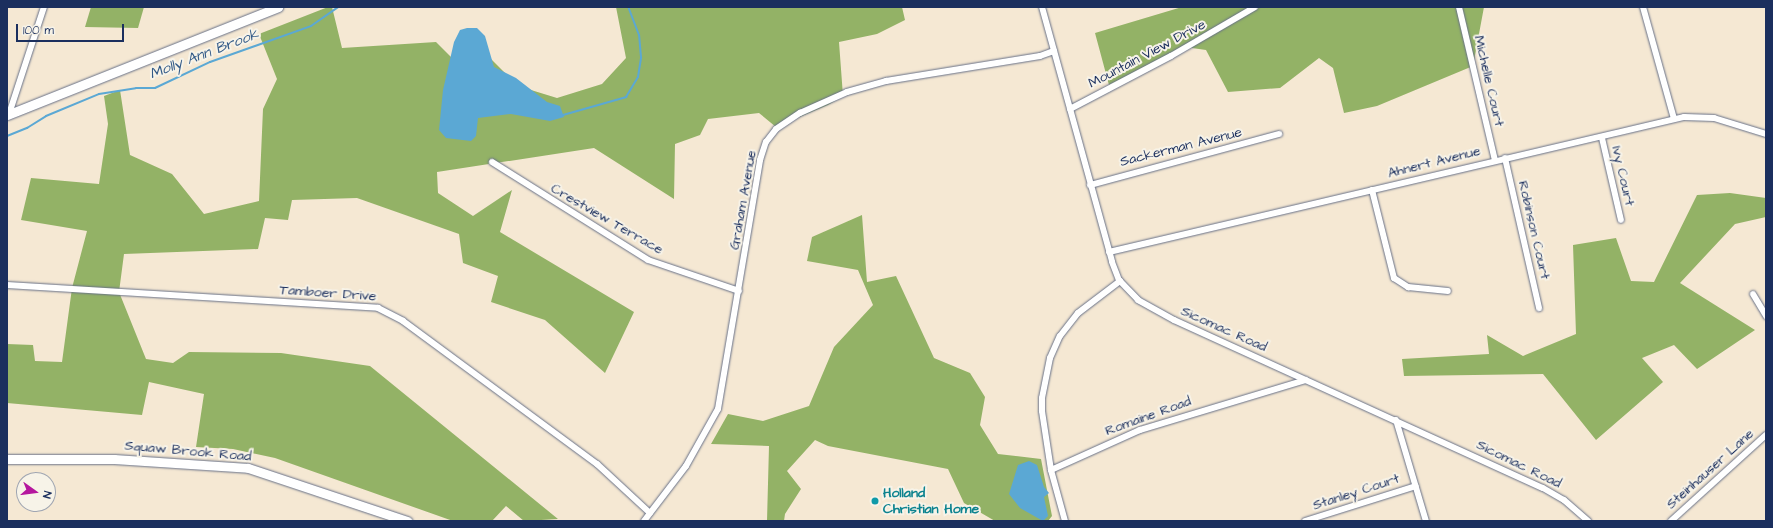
<!DOCTYPE html>
<style>
body{margin:0}
#map{position:relative;width:1773px;height:528px;overflow:hidden;background:#f5e8d3;font-family:"Architects Daughter",sans-serif}
div>[style]{position:absolute}
.forest>*{inset:0;background:#93b266}
.water>*{inset:0;background:#5ba8d4}
.stream>*{height:2px;margin:-1px;padding:0 1px;transform-origin:1px;border-radius:1px;background:#5ba8d4}
.roads{filter:drop-shadow(0 0 1px #677087) drop-shadow(0 0 1px #677087)}
.street>*{height:6px;margin:-3px;padding:0 3px;transform-origin:3px;border-radius:3px;background:#fff}
.secondary>*{height:9px;margin:-4.5px;padding:0 4.5px;transform-origin:4.5px;border-radius:4.5px;background:#fff}
.dots>*{width:11px;height:11px;translate:-50% -50%;box-sizing:border-box;border:2px solid #f7f3e8;border-radius:50%}
span{translate:-50% -50%;white-space:nowrap;text-align:center;line-height:1.15;-webkit-text-stroke:4px #f7f3e8;paint-order:stroke}
.street-label{font-size:14px;color:#1b2f5e}
.culture-label{font-size:14px;color:#0d838f;font-weight:700}
.left{translate:0 -50%;text-align:left}
.water-label{font-size:15px;color:#315987;font-style:italic}
.frame{position:absolute;inset:0;border:8px solid #1b2f5e;pointer-events:none}
.north{position:absolute;left:16px;top:472px;width:40px;height:40px;box-sizing:border-box;background:#f7f3e8;border:1px solid #9fa5b1;border-radius:50%;rotate:104deg;font-size:11px;font-weight:700;line-height:16px;text-align:center;color:#1b2f5e}
.north::after{content:'';display:block;margin:auto;width:14px;height:18px;background:#b5179e;clip-path:polygon(50% 0,100% 100%,50% 72%,0 100%)}
.scale{position:absolute;left:16px;top:24px;width:108px;height:18px;box-sizing:border-box;border:2px solid #1b2f5e;border-top:0;padding-left:5px;font-size:12px;line-height:14px;white-space:nowrap;color:#1b2f5e;-webkit-text-stroke:3px #f7f3e8;paint-order:stroke}
</style>
<div id="map">
<div class="forest">
<i style="clip-path:polygon(91px 7px,144px 7px,138px 28px,85px 27px)"></i>
<i style="clip-path:polygon(328px 7px,332px 7px,342px 48px,436px 42px,453px 59px,474px 42px,518px 86px,557px 98px,602px 84px,626px 58px,616px 7px,902px 7px,905px 20px,877px 34px,839px 42px,843px 96px,828px 105px,776px 127px,759px 113px,708px 119px,700px 135px,675px 144px,674px 199px,594px 148px,437px 172px,438px 193px,473px 216px,512px 190px,500px 232px,634px 312px,605px 373px,545px 320px,491px 302px,498px 276px,463px 263px,459px 234px,357px 198px,292px 200px,288px 220px,265px 218px,258px 249px,124px 254px,119px 292px,146px 359px,173px 363px,189px 352px,281px 353px,370px 366px,558px 519px,524px 521px,506px 506px,492px 521px,453px 521px,275px 458px,233px 449px,196px 447px,204px 394px,149px 382px,142px 415px,7px 403px,7px 344px,33px 345px,35px 361px,62px 362px,72px 288px,87px 231px,21px 220px,31px 178px,99px 184px,108px 124px,104px 96px,120px 90px,130px 155px,172px 174px,204px 214px,259px 201px,263px 109px,277px 79px,259px 34px)"></i>
<i style="clip-path:polygon(1182px 7px,1484px 7px,1473px 66px,1377px 106px,1344px 113px,1333px 68px,1319px 58px,1280px 88px,1228px 92px,1206px 50px,1185px 47px,1109px 85px,1095px 33px)"></i>
<i style="clip-path:polygon(1730px 193px,1766px 198px,1766px 217px,1735px 224px,1680px 283px,1755px 330px,1697px 369px,1674px 345px,1642px 358px,1663px 382px,1596px 440px,1543px 374px,1404px 376px,1402px 359px,1489px 354px,1487px 335px,1523px 356px,1576px 334px,1573px 245px,1616px 238px,1631px 281px,1654px 282px,1697px 195px)"></i>
<i style="clip-path:polygon(862px 215px,867px 282px,896px 276px,934px 358px,970px 373px,985px 397px,980px 425px,998px 454px,1041px 459px,1052px 516px,1048px 521px,995px 521px,964px 503px,948px 469px,828px 446px,815px 440px,787px 471px,801px 489px,785px 514px,784px 521px,767px 521px,769px 446px,711px 444px,728px 414px,763px 421px,809px 406px,834px 347px,873px 305px,858px 270px,807px 261px,812px 237px)"></i>
</div>
<div class="water">
<i style="clip-path:polygon(467px 28px,477px 28px,485px 36px,494px 67px,516px 78px,547px 102px,560px 106px,564px 117px,550px 121px,511px 114px,478px 118px,476px 136px,471px 141px,446px 138px,439px 130px,443px 90px,454px 42px,460px 30px)"></i>
<i style="clip-path:polygon(1029px 461px,1037px 465px,1044px 487px,1049px 493px,1044px 497px,1048px 516px,1043px 521px,1020px 508px,1009px 494px,1018px 465px)"></i>
</div>
<div class="stream">
<i style="left:563px;top:115px;width:66px;rotate:-15.9deg"></i>
<i style="left:626px;top:97px;width:23px;rotate:-59deg"></i>
<i style="left:638px;top:77px;width:20px;rotate:-81deg"></i>
<i style="left:641px;top:57px;width:22px;rotate:-95deg"></i>
<i style="left:639px;top:35px;width:30px;rotate:-111deg"></i>
<i style="left:7px;top:136px;width:22px;rotate:-22deg"></i>
<i style="left:27px;top:128px;width:22px;rotate:-32deg"></i>
<i style="left:46px;top:116px;width:57px;rotate:-22.5deg"></i>
<i style="left:99px;top:94px;width:37px;rotate:-9deg"></i>
<i style="left:136px;top:88px;width:19px"></i>
<i style="left:155px;top:88px;width:61px;rotate:-25.3deg"></i>
<i style="left:210px;top:62px;width:107px;rotate:-19.6deg"></i>
<i style="left:311px;top:26px;width:33px;rotate:-35deg"></i>
</div>
<div class="roads">
<div class="street">
<i style="left:1042px;top:7px;width:264px;rotate:74.6deg"></i>
<i style="left:1112px;top:262px;width:19px;rotate:69deg"></i>
<i style="left:1119px;top:280px;width:28px;rotate:46deg"></i>
<i style="left:1138px;top:300px;width:41px;rotate:29.1deg"></i>
<i style="left:1174px;top:320px;width:405px;rotate:24.5deg"></i>
<i style="left:1543px;top:488px;width:24px;rotate:30deg"></i>
<i style="left:1564px;top:500px;width:32px;rotate:41deg"></i>
<i style="left:1459px;top:7px;width:157px;rotate:76.8deg"></i>
<i style="left:1643px;top:7px;width:116px;rotate:74.5deg"></i>
<i style="left:1070px;top:109px;width:114px;rotate:-27.7deg"></i>
<i style="left:1171px;top:56px;width:97px;rotate:-30.3deg"></i>
<i style="left:9px;top:114px;width:113px;rotate:-71.9deg"></i>
<i style="left:1602px;top:138px;width:84px;rotate:77deg"></i>
<i style="left:1505px;top:158px;width:154px;rotate:77.2deg"></i>
<i style="left:492px;top:162px;width:184px;rotate:32.1deg"></i>
<i style="left:648px;top:260px;width:96px;rotate:18.8deg"></i>
<i style="left:1090px;top:185px;width:196px;rotate:-15.1deg"></i>
<i style="left:1372px;top:190px;width:91px;rotate:76deg"></i>
<i style="left:1394px;top:278px;width:17px;rotate:33deg"></i>
<i style="left:1408px;top:287px;width:40px;rotate:5.7deg"></i>
<i style="left:1109px;top:252px;width:591px;rotate:-13.21deg"></i>
<i style="left:1684px;top:117px;width:30px;rotate:2deg"></i>
<i style="left:1714px;top:118px;width:54px;rotate:17.1deg"></i>
<i style="left:7px;top:285px;width:372px;rotate:3.5deg"></i>
<i style="left:378px;top:308px;width:28px;rotate:27deg"></i>
<i style="left:403px;top:321px;width:241px;rotate:36.4deg"></i>
<i style="left:597px;top:464px;width:72px;rotate:42.8deg"></i>
<i style="left:1753px;top:294px;width:26px;rotate:59deg"></i>
<i style="left:1396px;top:420px;width:105px;rotate:73.5deg"></i>
<i style="left:1051px;top:470px;width:60px;rotate:-98.7deg"></i>
<i style="left:1042px;top:411px;width:13px;rotate:-90deg"></i>
<i style="left:1042px;top:398px;width:41px;rotate:-78.7deg"></i>
<i style="left:1050px;top:358px;width:24px;rotate:-66deg"></i>
<i style="left:1060px;top:336px;width:29px;rotate:-52deg"></i>
<i style="left:1078px;top:313px;width:53px;rotate:-37.3deg"></i>
<i style="left:644px;top:521px;width:69px;rotate:-52.6deg"></i>
<i style="left:686px;top:466px;width:65px;rotate:-60.7deg"></i>
<i style="left:718px;top:409px;width:253px;rotate:-80.4deg"></i>
<i style="left:760px;top:160px;width:19px;rotate:-72deg"></i>
<i style="left:766px;top:142px;width:16px;rotate:-52deg"></i>
<i style="left:776px;top:129px;width:29px;rotate:-34deg"></i>
<i style="left:800px;top:113px;width:51px;rotate:-24.1deg"></i>
<i style="left:847px;top:92px;width:41px;rotate:-15.8deg"></i>
<i style="left:886px;top:81px;width:156px;rotate:-9.2deg"></i>
<i style="left:1040px;top:56px;width:15px;rotate:-20deg"></i>
<i style="left:1065px;top:521px;width:53px;rotate:-105.4deg"></i>
<i style="left:1051px;top:470px;width:98px;rotate:-24.2deg"></i>
<i style="left:1140px;top:430px;width:173px;rotate:-16.8deg"></i>
<i style="left:1305px;top:521px;width:116px;rotate:-17.5deg"></i>
<i style="left:1671px;top:521px;width:128px;rotate:-42.2deg"></i>
</div>
<div class="secondary">
<i style="left:7px;top:115px;width:292px;rotate:-21.7deg"></i>
<i style="left:7px;top:459px;width:107px"></i>
<i style="left:114px;top:459px;width:134px;rotate:3.8deg"></i>
<i style="left:248px;top:468px;width:168px;rotate:18.4deg"></i>
</div>
</div>
<div class="dots">
<i style="left:875px;top:501px;background:#0f9aa8"></i>
</div>
<div class="street-label">
<span style="left:1147px;top:54px;rotate:-28deg">Mountain View Drive</span>
<span style="left:1489px;top:81px;rotate:77deg">Michelle Court</span>
<span style="left:1181px;top:147px;rotate:-14deg">Sackerman Avenue</span>
<span style="left:1434px;top:162px;rotate:-14deg">Ahnert Avenue</span>
<span style="left:1623px;top:176px;rotate:77deg">Ivy Court</span>
<span style="left:743px;top:200px;rotate:-80deg">Graham Avenue</span>
<span style="left:607px;top:219px;rotate:30deg">Crestview Terrace</span>
<span style="left:1534px;top:230px;rotate:77deg">Robinson Court</span>
<span style="left:328px;top:293px;rotate:4deg">Tamboer Drive</span>
<span style="left:1224px;top:329px;rotate:24deg">Sicomac Road</span>
<span style="left:1148px;top:416px;rotate:-20deg">Romaine Road</span>
<span style="left:188px;top:451px;rotate:5deg">Squaw Brook Road</span>
<span style="left:1519px;top:464px;rotate:26deg">Sicomac Road</span>
<span style="left:1710px;top:469px;rotate:-42deg">Steinhauser Lane</span>
<span style="left:1356px;top:492px;rotate:-18deg">Stanley Court</span>
</div>
<div class="culture-label">
<span class="left" style="left:883px;top:501px">Holland<br>Christian Home</span>
</div>
<div class="water-label">
<span style="left:204px;top:54px;rotate:-21deg">Molly Ann Brook</span>
</div>
<div class="frame"></div>
<div class="north">N</div>
<div class="scale">100 m</div>
</div>
